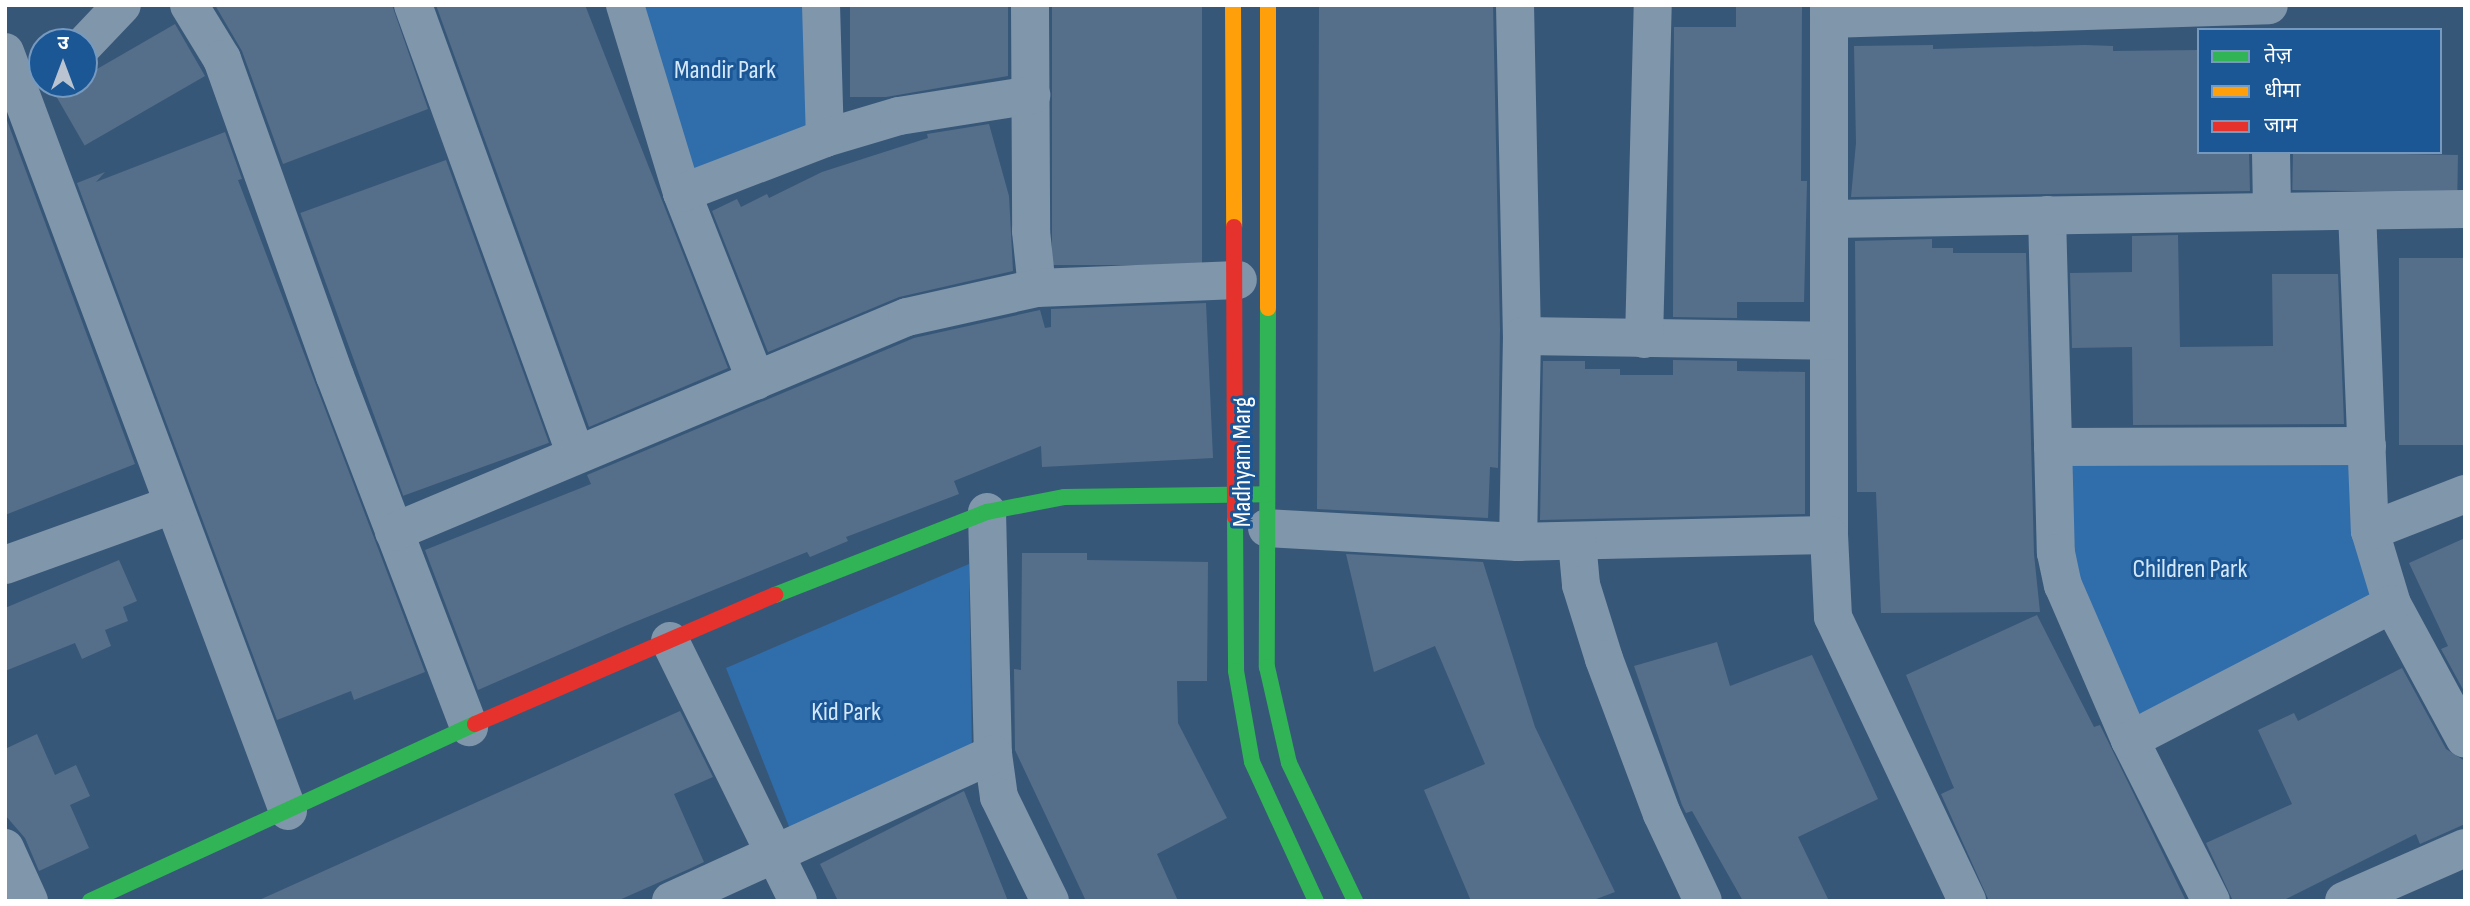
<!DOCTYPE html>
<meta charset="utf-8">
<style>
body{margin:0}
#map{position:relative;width:2470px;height:906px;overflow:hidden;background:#375779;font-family:"Sofia Sans Condensed","Noto Sans Devanagari",sans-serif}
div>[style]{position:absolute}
.green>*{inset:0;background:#306dab}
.building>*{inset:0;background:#556f8a;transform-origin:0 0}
.street>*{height:38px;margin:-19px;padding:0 19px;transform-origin:19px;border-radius:19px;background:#8096ab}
.fast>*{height:16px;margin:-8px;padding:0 8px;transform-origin:8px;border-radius:8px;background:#30b455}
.slow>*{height:16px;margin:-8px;padding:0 8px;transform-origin:8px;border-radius:8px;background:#ff9f0a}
.jam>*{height:16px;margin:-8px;padding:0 8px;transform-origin:8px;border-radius:8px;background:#e5322d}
span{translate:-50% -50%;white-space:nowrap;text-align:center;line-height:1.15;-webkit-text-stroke:6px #1b5695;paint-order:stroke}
.park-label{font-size:26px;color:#d4e8fb}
.street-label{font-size:26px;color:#fff}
.frame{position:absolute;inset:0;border:7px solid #fff;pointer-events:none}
.legend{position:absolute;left:2197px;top:28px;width:245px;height:126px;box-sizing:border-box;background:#1b5695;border:2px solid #769abf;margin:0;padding:9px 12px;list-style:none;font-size:21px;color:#fff}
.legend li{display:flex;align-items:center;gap:14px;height:35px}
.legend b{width:35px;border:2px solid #769abf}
.north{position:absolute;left:28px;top:28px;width:70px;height:70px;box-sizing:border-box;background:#1b5695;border:2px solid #769abf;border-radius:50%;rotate:0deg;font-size:19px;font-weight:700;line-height:28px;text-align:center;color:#fff}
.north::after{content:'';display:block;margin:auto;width:24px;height:32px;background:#b9c4d0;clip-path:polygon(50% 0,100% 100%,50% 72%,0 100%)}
</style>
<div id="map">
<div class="green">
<i style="clip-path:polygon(625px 5px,818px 5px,825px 138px,682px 193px)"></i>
<i style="clip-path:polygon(2367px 446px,2392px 604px,2130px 740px,2063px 585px,2053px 447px)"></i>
<i style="clip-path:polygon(969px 564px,972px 753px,792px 834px,726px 668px)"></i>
</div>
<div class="building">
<i style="clip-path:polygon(215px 5px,392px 5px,428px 109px,283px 164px,242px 51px)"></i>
<i style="clip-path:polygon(436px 5px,585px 5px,728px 368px,589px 427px)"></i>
<i style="clip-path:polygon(850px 5px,1008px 5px,1008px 76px,886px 97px,850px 97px)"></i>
<i style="left:1052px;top:5px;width:150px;height:260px"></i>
<i style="clip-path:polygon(1319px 5px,1493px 5px,1500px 329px,1498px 468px,1490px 467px,1488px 518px,1317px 509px)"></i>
<i style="clip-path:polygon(1736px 5px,1802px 5px,1801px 181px,1807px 181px,1804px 302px,1737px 302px,1737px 318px,1673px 317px,1674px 27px,1736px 27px)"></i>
<i style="left:175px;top:24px;width:60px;height:139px;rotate:60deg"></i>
<i style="clip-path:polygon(1933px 45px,1933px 49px,2085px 45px,2113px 46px,2113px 51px,2198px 50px,2199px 152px,2249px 152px,2250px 191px,1851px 197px,1856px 143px,1854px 46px)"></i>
<i style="clip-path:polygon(5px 115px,135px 464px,5px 515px)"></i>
<i style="clip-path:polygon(989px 124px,1009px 196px,1013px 271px,899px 297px,768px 352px,712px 211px,737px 199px,741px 207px,767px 194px,769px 198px,822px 172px,928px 138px,927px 134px)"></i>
<i style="clip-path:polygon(225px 132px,242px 179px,238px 180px,425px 672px,354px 700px,351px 691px,277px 720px,77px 183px,105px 172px,96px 182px)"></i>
<i style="left:2293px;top:152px;width:165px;height:38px;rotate:1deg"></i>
<i style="left:446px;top:160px;width:301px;height:155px;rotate:70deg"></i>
<i style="clip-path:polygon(2178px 235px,2180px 347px,2273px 346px,2272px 274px,2338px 274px,2344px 424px,2133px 425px,2132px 347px,2072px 348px,2070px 273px,2132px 272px,2132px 236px)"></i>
<i style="clip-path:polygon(1932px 239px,1932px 248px,1953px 248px,1953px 253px,2026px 253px,2034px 554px,2040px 612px,1881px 613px,1876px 492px,1857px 492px,1855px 241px)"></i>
<i style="left:2399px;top:258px;width:66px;height:187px"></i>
<i style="clip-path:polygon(1206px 303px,1213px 458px,1042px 467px,1041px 446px,954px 481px,959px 494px,846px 537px,848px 541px,810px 557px,807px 552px,625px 626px,478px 690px,425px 550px,591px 484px,587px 475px,914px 338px,1040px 310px,1045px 328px,1051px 327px,1051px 309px)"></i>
<i style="clip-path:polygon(1673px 360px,1737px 361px,1737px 371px,1805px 372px,1805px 514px,1540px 520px,1543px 361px,1585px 361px,1585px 369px,1620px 369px,1620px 375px,1673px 375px)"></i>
<i style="clip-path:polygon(2465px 538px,2465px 693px,2441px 649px,2448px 646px,2409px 563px)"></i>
<i style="clip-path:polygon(1022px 553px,1087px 553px,1087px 560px,1208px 562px,1207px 681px,1177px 681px,1178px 723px,1227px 818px,1157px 854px,1178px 901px,1086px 901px,1015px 750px,1014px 669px,1021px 670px)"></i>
<i style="clip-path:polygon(1346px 554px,1483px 562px,1535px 727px,1615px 892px,1591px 901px,1471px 901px,1424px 790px,1485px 764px,1435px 646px,1374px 672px)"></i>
<i style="clip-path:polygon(119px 560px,137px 601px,123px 607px,128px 621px,105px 630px,111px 646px,82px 659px,75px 643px,5px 671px,5px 608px)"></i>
<i style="clip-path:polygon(2037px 615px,2094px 727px,2100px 725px,2186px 901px,1989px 901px,1941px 794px,1954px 788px,1906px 675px)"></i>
<i style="clip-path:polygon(1717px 642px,1730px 686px,1812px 655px,1878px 799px,1798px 837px,1829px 901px,1743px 901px,1692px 811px,1686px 813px,1682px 805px,1634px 666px)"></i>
<i style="clip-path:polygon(2402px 668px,2446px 749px,2465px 761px,2465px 824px,2420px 844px,2416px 834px,2282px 901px,2233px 901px,2206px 843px,2292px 804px,2258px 730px,2294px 713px,2298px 721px)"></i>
<i style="clip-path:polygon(680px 711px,713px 777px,674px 794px,704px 862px,689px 869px,617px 901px,257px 901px)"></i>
<i style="clip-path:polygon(37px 734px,55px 775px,76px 765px,90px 796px,70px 805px,89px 848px,39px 871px,25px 838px,5px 815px,5px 749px)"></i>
<i style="clip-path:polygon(964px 791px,1008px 901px,838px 901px,820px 864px)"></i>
</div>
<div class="street">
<i style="left:189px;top:5px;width:63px;rotate:58.6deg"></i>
<i style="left:222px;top:59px;width:337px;rotate:70.4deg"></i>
<i style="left:335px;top:376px;width:376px;rotate:69.1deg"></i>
<i style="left:413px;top:5px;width:475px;rotate:70.1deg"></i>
<i style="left:625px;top:5px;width:196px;rotate:73.1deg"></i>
<i style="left:682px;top:193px;width:202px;rotate:68.5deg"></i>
<i style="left:821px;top:5px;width:133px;rotate:88.3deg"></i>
<i style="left:1030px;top:5px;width:226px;rotate:89.7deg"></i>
<i style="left:1031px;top:231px;width:57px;rotate:84deg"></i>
<i style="left:1515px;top:5px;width:331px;rotate:88.8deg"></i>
<i style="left:1522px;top:336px;width:206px;rotate:91.1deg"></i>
<i style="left:1829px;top:5px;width:530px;rotate:90deg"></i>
<i style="left:1829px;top:535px;width:82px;rotate:87.2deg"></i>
<i style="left:1833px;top:617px;width:314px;rotate:64.7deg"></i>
<i style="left:1829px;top:19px;width:440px;rotate:-1.8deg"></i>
<i style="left:84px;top:45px;width:55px;rotate:-46.5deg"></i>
<i style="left:5px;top:52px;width:810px;rotate:69.55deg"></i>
<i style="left:2271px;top:152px;width:60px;rotate:89deg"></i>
<i style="left:682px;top:193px;width:153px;rotate:-21deg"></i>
<i style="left:825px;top:138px;width:77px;rotate:-16.6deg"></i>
<i style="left:899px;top:116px;width:134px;rotate:-9deg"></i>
<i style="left:2357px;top:211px;width:320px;rotate:87.7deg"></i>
<i style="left:2370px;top:531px;width:76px;rotate:73.2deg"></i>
<i style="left:2392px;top:604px;width:153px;rotate:61.6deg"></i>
<i style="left:2047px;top:215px;width:338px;rotate:88.5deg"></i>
<i style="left:2056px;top:553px;width:33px;rotate:78deg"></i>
<i style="left:2063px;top:585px;width:169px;rotate:66.6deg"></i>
<i style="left:2130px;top:740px;width:180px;rotate:63.3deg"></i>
<i style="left:1831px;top:219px;width:634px;rotate:-0.9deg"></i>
<i style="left:1522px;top:336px;width:307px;rotate:0.9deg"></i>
<i style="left:1644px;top:339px;width:334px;rotate:-88.5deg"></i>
<i style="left:2053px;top:447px;width:314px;rotate:-0.2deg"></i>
<i style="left:987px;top:512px;width:242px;rotate:88.6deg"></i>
<i style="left:993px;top:754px;width:43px;rotate:82.1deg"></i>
<i style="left:999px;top:797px;width:116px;rotate:63.9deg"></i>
<i style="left:1267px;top:528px;width:251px;rotate:3.2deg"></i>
<i style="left:1518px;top:542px;width:311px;rotate:-1.3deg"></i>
<i style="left:2370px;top:531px;width:102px;rotate:-21.3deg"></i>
<i style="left:394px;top:532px;width:556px;rotate:-22.74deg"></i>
<i style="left:907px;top:317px;width:133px;rotate:-12.6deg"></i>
<i style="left:1037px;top:288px;width:201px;rotate:-2.3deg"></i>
<i style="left:1577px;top:541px;width:44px;rotate:84.8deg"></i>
<i style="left:1581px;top:585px;width:77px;rotate:72.7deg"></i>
<i style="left:1604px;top:659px;width:165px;rotate:69.5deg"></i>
<i style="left:1662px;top:814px;width:96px;rotate:64.8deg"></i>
<i style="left:5px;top:565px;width:177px;rotate:-19.8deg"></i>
<i style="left:670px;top:641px;width:290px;rotate:63.8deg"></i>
<i style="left:2130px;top:740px;width:295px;rotate:-27.4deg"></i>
<i style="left:5px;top:848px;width:58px;rotate:65.6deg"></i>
<i style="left:671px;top:901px;width:354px;rotate:-24.5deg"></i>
<i style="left:2344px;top:901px;width:132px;rotate:-23.7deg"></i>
</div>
<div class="fast">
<i style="left:1268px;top:308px;width:359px;rotate:90.2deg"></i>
<i style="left:1267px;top:667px;width:98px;rotate:77.1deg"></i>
<i style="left:1289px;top:763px;width:153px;rotate:64.4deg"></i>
<i style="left:1235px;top:517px;width:154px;rotate:89.6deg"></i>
<i style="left:1236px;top:671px;width:92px;rotate:80deg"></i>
<i style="left:1252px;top:762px;width:153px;rotate:65.3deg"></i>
<i style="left:775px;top:595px;width:228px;rotate:-21.4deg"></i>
<i style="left:987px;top:512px;width:78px;rotate:-11deg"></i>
<i style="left:1064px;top:497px;width:203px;rotate:-0.8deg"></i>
<i style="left:90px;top:901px;width:424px;rotate:-24.7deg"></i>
</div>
<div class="slow">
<i style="left:1233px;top:5px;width:222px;rotate:89.7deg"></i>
<i style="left:1268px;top:308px;width:303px;rotate:-90deg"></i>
</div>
<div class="jam">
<i style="left:1234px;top:227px;width:290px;rotate:89.8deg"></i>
<i style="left:475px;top:724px;width:327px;rotate:-23.3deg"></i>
</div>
<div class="park-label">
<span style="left:725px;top:71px">Mandir Park</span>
<span style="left:2190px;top:570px">Children Park</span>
<span style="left:846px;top:713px">Kid Park</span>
</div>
<div class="street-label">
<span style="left:1243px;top:462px;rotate:-90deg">Madhyam Marg</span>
</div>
<div class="frame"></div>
<ul class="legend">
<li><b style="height:9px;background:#30b455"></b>तेज़</li>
<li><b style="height:9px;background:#ff9f0a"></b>धीमा</li>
<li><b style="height:9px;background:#e5322d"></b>जाम</li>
</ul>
<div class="north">उ</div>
</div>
